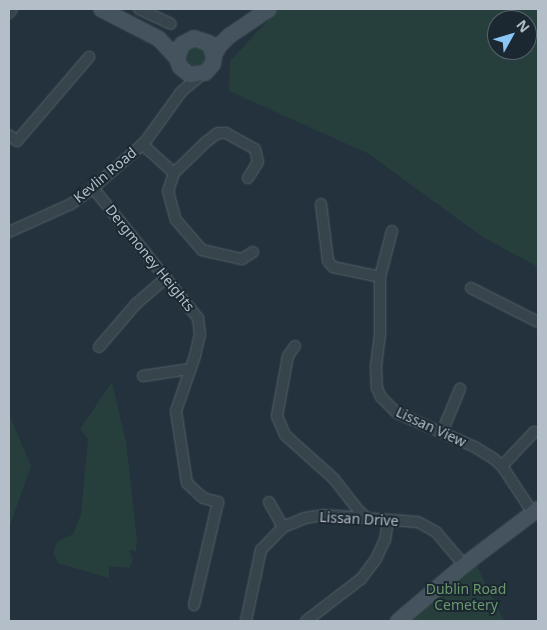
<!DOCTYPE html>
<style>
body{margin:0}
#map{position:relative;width:547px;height:630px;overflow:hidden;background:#23323c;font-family:"Noto Sans",sans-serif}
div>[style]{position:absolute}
.green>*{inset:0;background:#263f3d}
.round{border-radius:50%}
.roads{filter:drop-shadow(0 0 1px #55616a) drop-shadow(0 0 1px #55616a)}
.street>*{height:10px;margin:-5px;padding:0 5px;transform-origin:5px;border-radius:5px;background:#37444c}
.secondary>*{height:14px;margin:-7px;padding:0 7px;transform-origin:7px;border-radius:7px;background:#45535f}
span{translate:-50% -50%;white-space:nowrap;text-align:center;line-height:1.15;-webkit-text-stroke:4px #1c2831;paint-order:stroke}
.street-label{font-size:14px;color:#b3bec8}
.park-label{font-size:14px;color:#6a986d}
.frame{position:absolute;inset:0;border:10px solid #b3bec8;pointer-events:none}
.north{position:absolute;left:487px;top:10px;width:50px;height:50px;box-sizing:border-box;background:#1c2831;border:1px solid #58646d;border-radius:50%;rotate:51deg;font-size:14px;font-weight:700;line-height:20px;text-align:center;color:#b3bec8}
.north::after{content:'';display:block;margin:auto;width:18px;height:22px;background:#89c6f6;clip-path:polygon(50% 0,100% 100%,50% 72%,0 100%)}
</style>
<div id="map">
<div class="green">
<i style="clip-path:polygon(evenodd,279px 9px,538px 9px,538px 267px,481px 236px,369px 154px,229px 91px,230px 61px,279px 9px,497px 20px,527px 20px,527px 50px,497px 50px,497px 20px)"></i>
<i class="round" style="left:186px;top:46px;width:20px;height:20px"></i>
<i style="clip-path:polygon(112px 382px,126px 442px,137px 540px,136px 551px,129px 550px,133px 559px,130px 568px,109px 566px,109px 578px,58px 563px,53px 552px,57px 542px,73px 534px,81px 514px,88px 439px,80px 429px)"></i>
<i style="clip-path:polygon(9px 414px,31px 466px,9px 528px)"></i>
<i style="clip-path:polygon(474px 560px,504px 621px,405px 621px)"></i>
</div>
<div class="roads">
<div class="street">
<i style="left:139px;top:9px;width:35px;rotate:25deg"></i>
<i style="left:9px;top:13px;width:5px;rotate:-53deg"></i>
<i style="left:9px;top:135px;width:10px;rotate:37deg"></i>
<i style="left:17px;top:141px;width:111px;rotate:-49.4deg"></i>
<i style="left:142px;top:144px;width:43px;rotate:42.2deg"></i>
<i style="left:174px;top:173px;width:19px;rotate:108deg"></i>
<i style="left:168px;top:191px;width:30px;rotate:75deg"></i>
<i style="left:176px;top:220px;width:40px;rotate:49deg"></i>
<i style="left:202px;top:250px;width:41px;rotate:12.7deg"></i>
<i style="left:242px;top:259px;width:13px;rotate:-32deg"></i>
<i style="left:174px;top:173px;width:45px;rotate:-44.1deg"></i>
<i style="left:206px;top:142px;width:15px;rotate:-37deg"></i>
<i style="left:218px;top:133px;width:8px"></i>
<i style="left:226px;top:133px;width:33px;rotate:29deg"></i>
<i style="left:255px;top:149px;width:13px;rotate:77deg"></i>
<i style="left:258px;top:162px;width:19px;rotate:122deg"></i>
<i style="left:93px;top:188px;width:167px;rotate:51.1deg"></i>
<i style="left:198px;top:318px;width:16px;rotate:83deg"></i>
<i style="left:200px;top:334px;width:23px;rotate:103deg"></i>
<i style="left:195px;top:356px;width:58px;rotate:109.1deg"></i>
<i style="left:176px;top:411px;width:73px;rotate:81.3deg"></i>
<i style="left:187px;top:483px;width:22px;rotate:43deg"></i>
<i style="left:203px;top:498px;width:16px;rotate:15deg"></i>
<i style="left:218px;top:502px;width:106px;rotate:103.1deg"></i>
<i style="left:321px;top:204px;width:57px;rotate:83deg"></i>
<i style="left:328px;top:261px;width:8px;rotate:50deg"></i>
<i style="left:333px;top:267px;width:48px;rotate:12deg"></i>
<i style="left:392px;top:231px;width:48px;rotate:104.6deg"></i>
<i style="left:380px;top:277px;width:57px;rotate:90deg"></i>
<i style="left:380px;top:334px;width:31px;rotate:97deg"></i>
<i style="left:376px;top:365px;width:23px;rotate:88deg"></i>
<i style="left:377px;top:388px;width:10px;rotate:66deg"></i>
<i style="left:381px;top:397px;width:23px;rotate:45deg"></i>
<i style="left:397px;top:413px;width:85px;rotate:23.6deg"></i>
<i style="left:475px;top:447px;width:22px;rotate:32deg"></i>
<i style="left:494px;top:459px;width:11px;rotate:41deg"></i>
<i style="left:502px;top:466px;width:56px;rotate:56.6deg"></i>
<i style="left:9px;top:232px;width:68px;rotate:-24.3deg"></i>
<i style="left:71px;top:204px;width:27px;rotate:-36deg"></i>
<i style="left:93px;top:188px;width:69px;rotate:-41.5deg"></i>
<i style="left:145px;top:142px;width:62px;rotate:-54.2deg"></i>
<i style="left:181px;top:92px;width:25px;rotate:-40deg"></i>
<i style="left:471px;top:288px;width:75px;rotate:26.9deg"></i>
<i style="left:295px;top:346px;width:12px;rotate:125deg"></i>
<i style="left:288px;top:356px;width:61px;rotate:100.4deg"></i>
<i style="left:277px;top:416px;width:21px;rotate:67deg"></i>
<i style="left:285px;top:435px;width:66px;rotate:41.9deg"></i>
<i style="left:334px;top:479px;width:39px;rotate:52deg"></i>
<i style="left:358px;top:510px;width:12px;rotate:42deg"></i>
<i style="left:99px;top:347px;width:57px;rotate:-49.3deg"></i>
<i style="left:136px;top:304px;width:40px;rotate:-41deg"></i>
<i style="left:143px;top:376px;width:48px;rotate:-8.5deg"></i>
<i style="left:442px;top:432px;width:47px;rotate:-67.3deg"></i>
<i style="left:502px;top:466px;width:47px;rotate:-46.7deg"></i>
<i style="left:269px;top:502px;width:29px;rotate:61deg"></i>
<i style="left:246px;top:621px;width:73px;rotate:-78.1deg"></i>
<i style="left:261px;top:550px;width:32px;rotate:-46deg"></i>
<i style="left:283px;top:527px;width:24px;rotate:-22deg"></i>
<i style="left:305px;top:518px;width:19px;rotate:-9deg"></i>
<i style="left:324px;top:515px;width:94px;rotate:4.3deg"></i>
<i style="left:418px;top:522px;width:21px;rotate:29deg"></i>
<i style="left:436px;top:532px;width:43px;rotate:49.7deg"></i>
<i style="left:306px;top:621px;width:69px;rotate:-37.4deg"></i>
<i style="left:361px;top:579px;width:25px;rotate:-53deg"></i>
<i style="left:376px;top:559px;width:21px;rotate:-65deg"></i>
<i style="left:385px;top:540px;width:20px;rotate:-81deg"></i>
</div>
<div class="secondary">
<i style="left:101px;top:9px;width:65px;rotate:27.3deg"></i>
<i style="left:159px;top:39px;width:26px;rotate:47deg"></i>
<i style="left:177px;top:58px;width:9px;rotate:72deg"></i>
<i style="left:180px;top:67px;width:13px;rotate:39deg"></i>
<i style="left:190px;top:75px;width:15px;rotate:-8deg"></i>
<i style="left:205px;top:73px;width:12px;rotate:-48deg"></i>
<i style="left:213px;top:64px;width:9px;rotate:-84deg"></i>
<i style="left:214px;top:55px;width:13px;rotate:-113deg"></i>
<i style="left:209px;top:43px;width:16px;rotate:-162deg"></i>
<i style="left:194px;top:38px;width:13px;rotate:153deg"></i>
<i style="left:182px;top:44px;width:15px;rotate:110deg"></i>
<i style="left:214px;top:55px;width:10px;rotate:-61deg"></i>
<i style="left:219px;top:46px;width:14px;rotate:-45deg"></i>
<i style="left:229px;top:36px;width:48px;rotate:-34deg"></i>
<i style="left:398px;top:621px;width:87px;rotate:-40.3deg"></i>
<i style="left:464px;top:565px;width:93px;rotate:-37.1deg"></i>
</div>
</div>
<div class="street-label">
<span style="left:105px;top:175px;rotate:-40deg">Kevlin Road</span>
<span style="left:150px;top:258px;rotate:51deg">Dergmoney Heights</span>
<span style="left:431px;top:427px;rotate:25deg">Lissan View</span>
<span style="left:359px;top:519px;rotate:3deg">Lissan Drive</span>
</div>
<div class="park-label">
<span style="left:466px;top:597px">Dublin Road<br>Cemetery</span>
</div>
<div class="frame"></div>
<div class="north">N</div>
</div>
